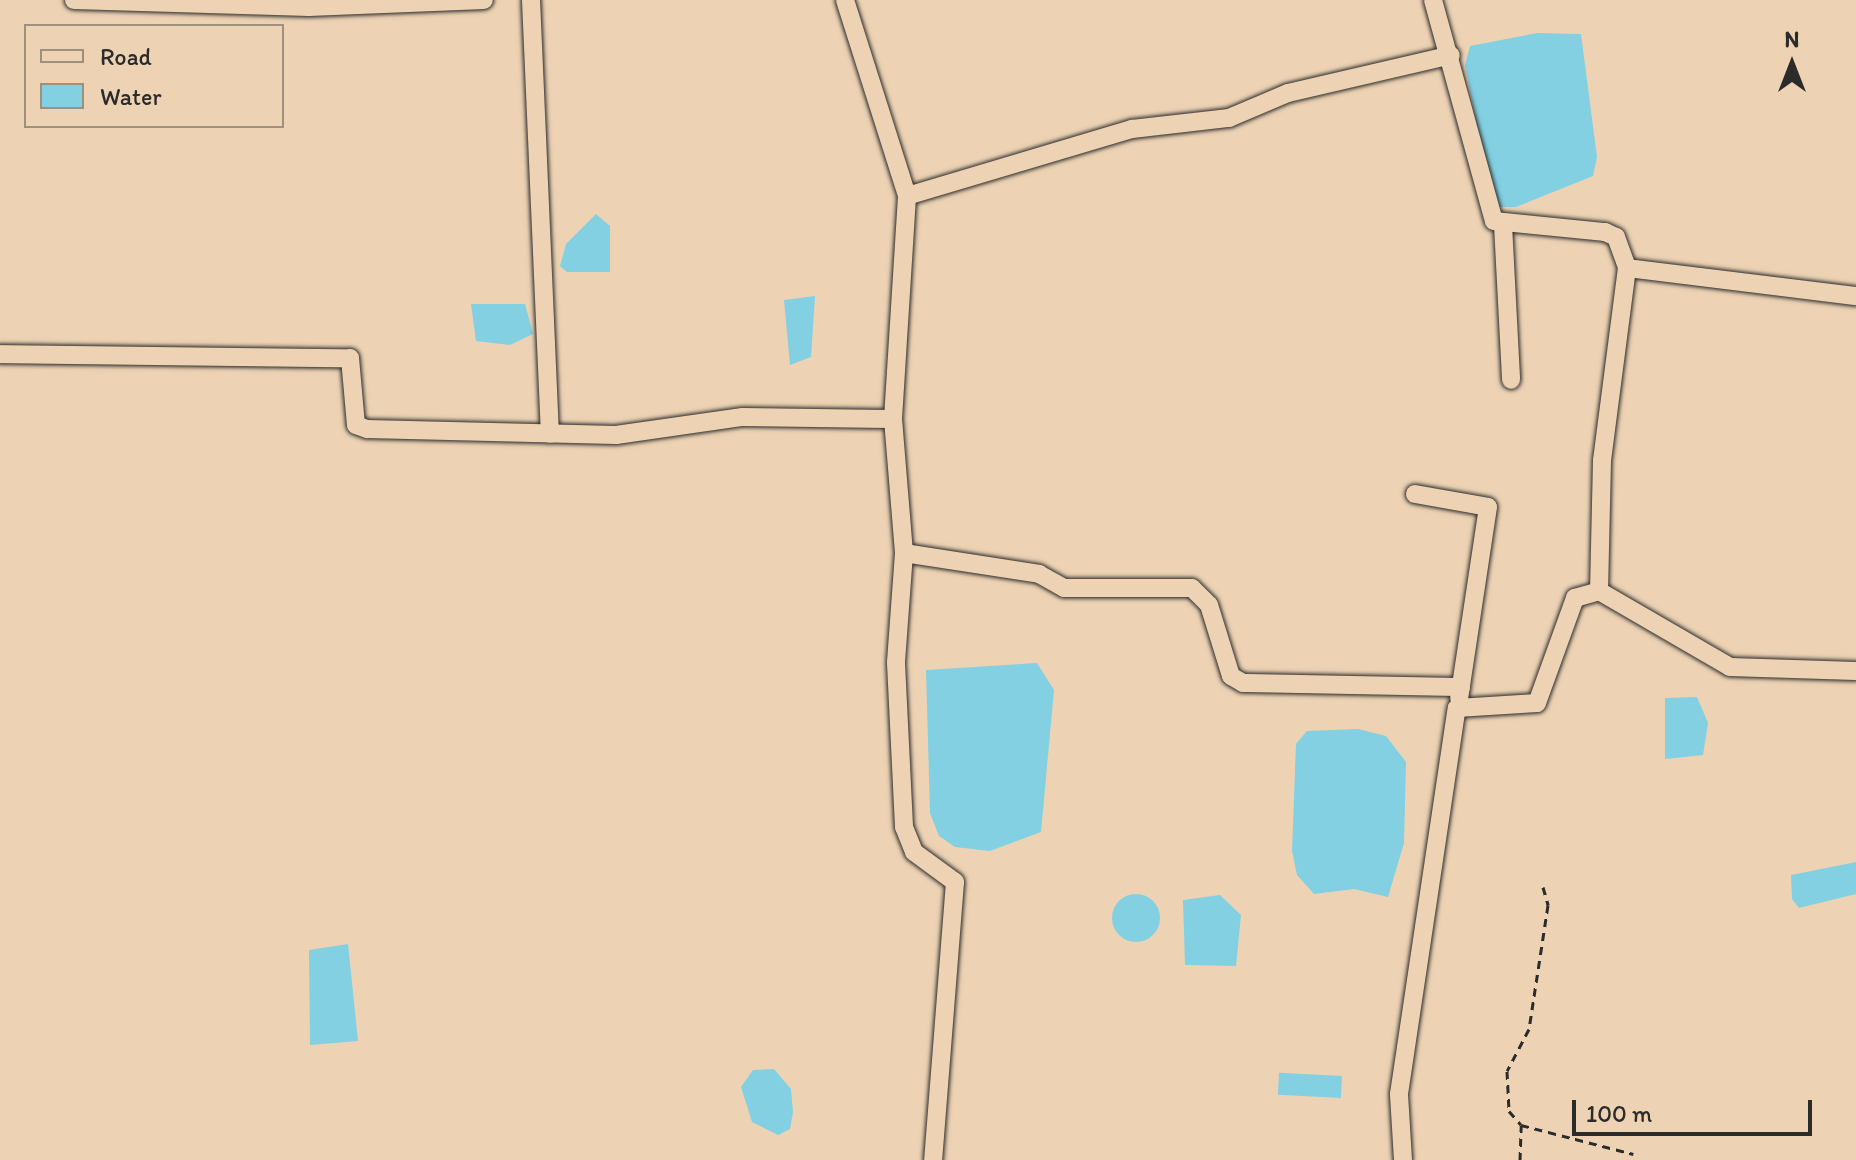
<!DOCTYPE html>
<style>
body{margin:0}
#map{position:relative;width:1856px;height:1160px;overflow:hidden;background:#edd3b4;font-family:Itim,sans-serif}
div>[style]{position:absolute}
.water>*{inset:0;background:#83d0e2;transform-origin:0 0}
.round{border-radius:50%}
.path>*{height:3px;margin-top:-1.5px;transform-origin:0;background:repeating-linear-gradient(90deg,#2b2b2b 0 8px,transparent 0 14px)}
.roads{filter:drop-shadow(0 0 2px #2b2b2b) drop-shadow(0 0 2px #2b2b2b)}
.minor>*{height:18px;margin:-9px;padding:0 9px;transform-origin:9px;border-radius:9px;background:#edd3b4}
span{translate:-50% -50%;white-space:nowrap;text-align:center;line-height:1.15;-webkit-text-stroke:7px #edd3b4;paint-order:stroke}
.legend{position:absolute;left:24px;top:24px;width:260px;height:104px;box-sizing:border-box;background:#edd3b4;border:2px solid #9f907d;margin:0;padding:10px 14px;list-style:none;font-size:24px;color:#2b2b2b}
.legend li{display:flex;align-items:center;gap:16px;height:40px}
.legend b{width:40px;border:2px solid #9f907d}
.north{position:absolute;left:1752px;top:24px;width:80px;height:80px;-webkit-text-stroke:6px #edd3b4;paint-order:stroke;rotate:0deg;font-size:22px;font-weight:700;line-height:32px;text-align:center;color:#2b2b2b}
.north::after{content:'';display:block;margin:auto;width:28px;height:36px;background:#2b2b2b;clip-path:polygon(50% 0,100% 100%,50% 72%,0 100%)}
.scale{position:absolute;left:1572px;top:1100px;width:240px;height:36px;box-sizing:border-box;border:4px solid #2b2b2b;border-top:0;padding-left:10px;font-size:24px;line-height:28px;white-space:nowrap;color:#2b2b2b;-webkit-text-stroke:6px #edd3b4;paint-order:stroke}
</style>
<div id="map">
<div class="water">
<i style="clip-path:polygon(1537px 33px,1581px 34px,1597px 157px,1593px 176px,1516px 207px,1493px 207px,1465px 65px,1470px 46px)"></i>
<i style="clip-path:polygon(596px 214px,610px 226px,610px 272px,567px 272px,560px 266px,566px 244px)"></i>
<i style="clip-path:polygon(815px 296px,811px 357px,790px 365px,784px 300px)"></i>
<i style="clip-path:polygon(471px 304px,525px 304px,533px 334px,510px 345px,476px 341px)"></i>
<i style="clip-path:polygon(1037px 663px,1054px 690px,1041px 832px,990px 851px,955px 847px,939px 836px,930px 813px,926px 670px)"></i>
<i style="clip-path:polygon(1697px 697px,1708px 723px,1703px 755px,1665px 759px,1665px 698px)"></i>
<i style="clip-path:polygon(1358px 729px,1386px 736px,1406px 762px,1404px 843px,1388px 897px,1354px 889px,1314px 894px,1297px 875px,1292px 851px,1296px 744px,1307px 731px)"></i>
<i style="clip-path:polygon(1856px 862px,1856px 894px,1799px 908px,1792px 899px,1791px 875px)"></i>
<i class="round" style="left:1112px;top:894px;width:48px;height:48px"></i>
<i style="clip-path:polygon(1220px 895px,1241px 915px,1236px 966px,1185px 965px,1183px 900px)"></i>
<i style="clip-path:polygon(348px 944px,358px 1041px,310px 1045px,309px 950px)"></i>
<i style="clip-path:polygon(774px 1069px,791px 1089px,793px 1112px,790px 1129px,778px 1135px,752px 1122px,741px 1087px,753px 1070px)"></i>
<i style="left:1342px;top:1076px;width:22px;height:63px;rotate:93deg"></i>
</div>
<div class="path">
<i style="left:1543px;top:887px;width:19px;rotate:74deg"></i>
<i style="left:1548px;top:905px;width:125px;rotate:98.7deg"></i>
<i style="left:1529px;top:1029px;width:47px;rotate:117.6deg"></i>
<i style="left:1507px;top:1071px;width:40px;rotate:87.1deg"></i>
<i style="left:1509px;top:1111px;width:18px;rotate:49deg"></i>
<i style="left:1521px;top:1125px;width:116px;rotate:14.5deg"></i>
<i style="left:1520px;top:1160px;width:35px;rotate:-88deg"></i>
</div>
<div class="roads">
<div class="minor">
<i style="left:74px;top:0;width:235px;rotate:1.7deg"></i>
<i style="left:309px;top:7px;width:175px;rotate:-2.3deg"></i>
<i style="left:531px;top:0;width:434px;rotate:87.5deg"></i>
<i style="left:845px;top:0;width:206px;rotate:72.4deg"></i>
<i style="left:907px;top:196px;width:235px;rotate:-16.6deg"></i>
<i style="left:1132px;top:129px;width:98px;rotate:-6.5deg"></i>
<i style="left:1229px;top:118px;width:64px;rotate:-23deg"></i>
<i style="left:1288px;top:93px;width:167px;rotate:-13.1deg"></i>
<i style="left:1433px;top:0;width:229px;rotate:74.6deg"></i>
<i style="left:1494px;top:221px;width:112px;rotate:5.7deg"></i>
<i style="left:1605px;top:232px;width:12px;rotate:24deg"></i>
<i style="left:1616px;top:237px;width:33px;rotate:70deg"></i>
<i style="left:1627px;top:268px;width:231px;rotate:7deg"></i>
<i style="left:1503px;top:225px;width:155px;rotate:87deg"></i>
<i style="left:1627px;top:268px;width:194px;rotate:97.4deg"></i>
<i style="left:1602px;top:460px;width:131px;rotate:91.3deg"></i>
<i style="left:1599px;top:591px;width:151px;rotate:30.1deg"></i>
<i style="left:1730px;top:667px;width:126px;rotate:1.8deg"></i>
<i style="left:0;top:354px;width:350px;rotate:0.7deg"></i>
<i style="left:350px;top:358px;width:67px;rotate:84.9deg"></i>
<i style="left:356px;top:425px;width:12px;rotate:20deg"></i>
<i style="left:367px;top:429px;width:249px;rotate:1.4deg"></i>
<i style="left:616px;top:435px;width:128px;rotate:-8.1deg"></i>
<i style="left:743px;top:417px;width:150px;rotate:0.8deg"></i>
<i style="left:893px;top:419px;width:134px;rotate:85.3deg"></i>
<i style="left:904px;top:553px;width:110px;rotate:94.2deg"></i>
<i style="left:896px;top:663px;width:164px;rotate:87.2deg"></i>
<i style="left:904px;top:827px;width:27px;rotate:68deg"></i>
<i style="left:914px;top:852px;width:51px;rotate:36.2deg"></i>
<i style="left:955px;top:882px;width:279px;rotate:94.5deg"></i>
<i style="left:893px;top:419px;width:223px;rotate:-86.4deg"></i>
<i style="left:1415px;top:494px;width:74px;rotate:10.1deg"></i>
<i style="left:1488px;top:507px;width:193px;rotate:98.6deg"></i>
<i style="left:904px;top:553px;width:137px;rotate:8.8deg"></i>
<i style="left:1039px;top:574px;width:29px;rotate:29deg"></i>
<i style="left:1064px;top:588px;width:128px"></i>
<i style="left:1192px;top:588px;width:24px;rotate:45deg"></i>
<i style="left:1209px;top:605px;width:74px;rotate:72.8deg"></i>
<i style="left:1231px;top:676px;width:14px;rotate:30deg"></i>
<i style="left:1243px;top:683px;width:218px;rotate:1.1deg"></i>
<i style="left:1403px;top:1160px;width:66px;rotate:-93.5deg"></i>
<i style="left:1399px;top:1094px;width:390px;rotate:-81.5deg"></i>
<i style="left:1457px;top:708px;width:80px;rotate:-3.6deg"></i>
<i style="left:1537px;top:703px;width:112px;rotate:-70.1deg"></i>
<i style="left:1575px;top:598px;width:25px;rotate:-16deg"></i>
</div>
</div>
<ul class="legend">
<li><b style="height:10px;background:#edd3b4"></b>Road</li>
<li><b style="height:22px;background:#83d0e2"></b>Water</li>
</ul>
<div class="north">N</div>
<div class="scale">100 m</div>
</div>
